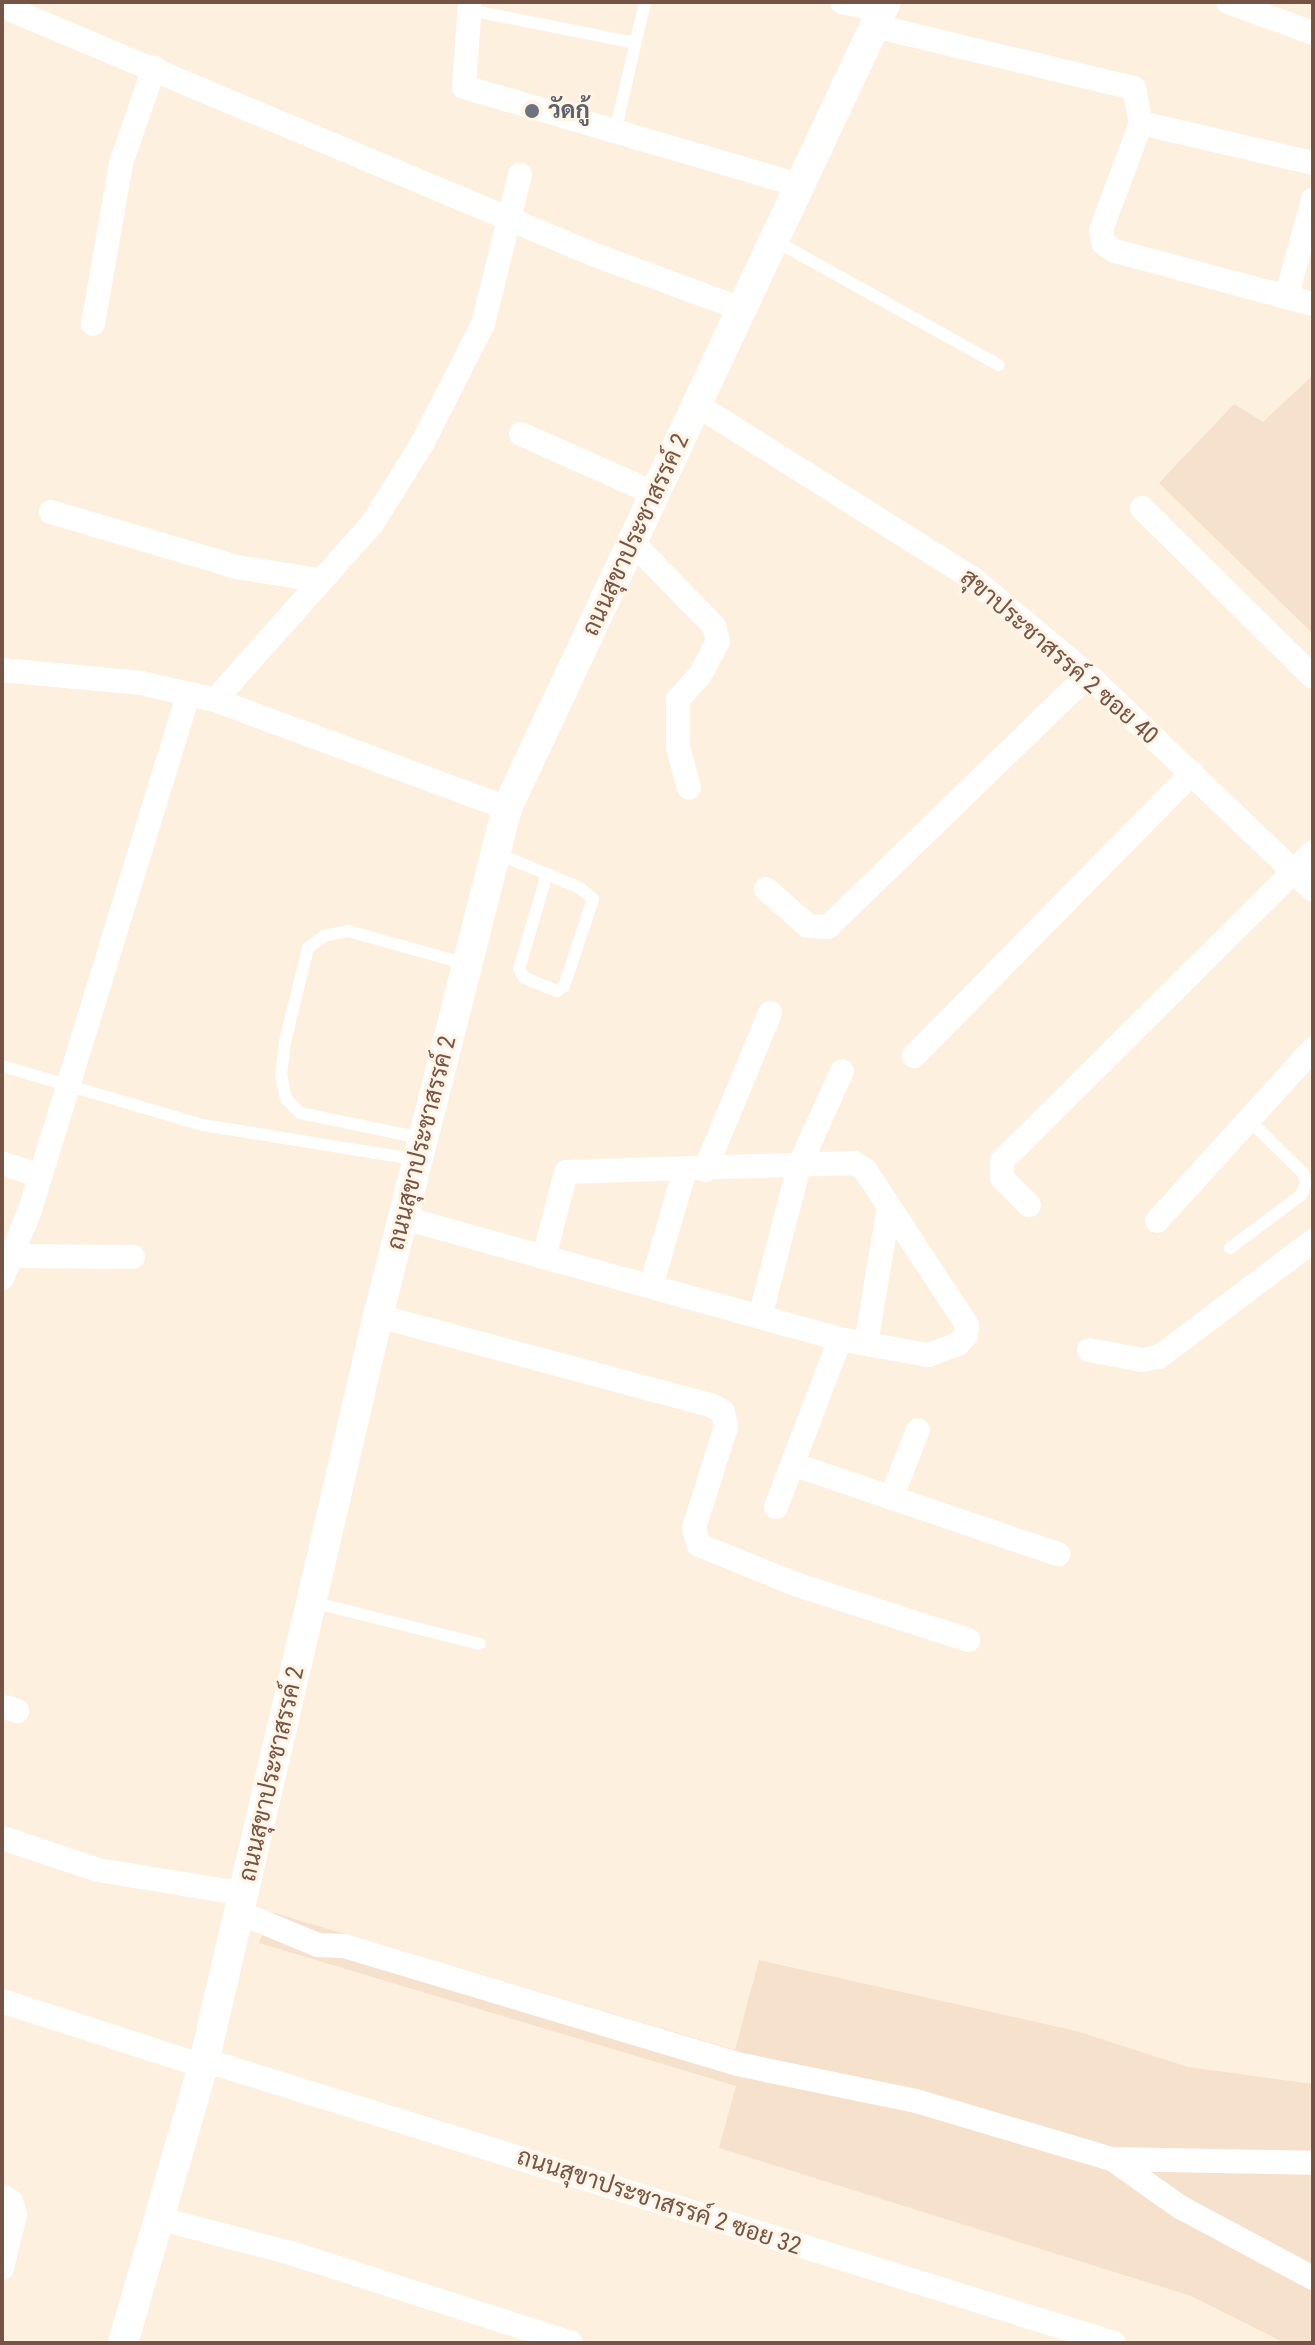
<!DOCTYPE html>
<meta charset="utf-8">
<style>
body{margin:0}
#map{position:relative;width:1315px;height:2345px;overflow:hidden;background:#fef0de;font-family:"Roboto Condensed",Sarabun,sans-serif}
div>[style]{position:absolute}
.residential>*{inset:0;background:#f6e1cc}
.service>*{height:12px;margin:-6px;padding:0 6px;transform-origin:6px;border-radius:6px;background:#fff}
.minor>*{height:24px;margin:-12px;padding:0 12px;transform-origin:12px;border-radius:12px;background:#fff}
.tertiary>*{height:30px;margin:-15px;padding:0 15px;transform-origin:15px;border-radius:15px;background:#fff}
.dots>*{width:22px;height:22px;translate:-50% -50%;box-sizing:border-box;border:4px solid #fff4e6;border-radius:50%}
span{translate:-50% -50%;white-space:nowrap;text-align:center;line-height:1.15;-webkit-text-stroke:6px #fff4e6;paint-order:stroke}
.worship-label{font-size:24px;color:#5b616d;font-weight:700}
.left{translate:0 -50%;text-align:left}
.street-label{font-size:24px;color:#755445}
.frame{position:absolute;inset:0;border:4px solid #755445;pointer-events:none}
</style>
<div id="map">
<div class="residential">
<i style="clip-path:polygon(1313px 375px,1313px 634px,1159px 483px,1234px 404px,1263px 422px)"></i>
<i style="clip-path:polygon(271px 1912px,735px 2050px,759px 1960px,1076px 2031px,1188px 2067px,1313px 2084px,1313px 2343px,1285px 2343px,1191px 2296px,719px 2148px,736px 2086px,259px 1943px)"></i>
</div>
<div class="service">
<i style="left:469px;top:10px;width:169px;rotate:11.2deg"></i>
<i style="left:615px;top:132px;width:133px;rotate:-77deg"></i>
<i style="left:774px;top:240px;width:257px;rotate:29.1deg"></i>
<i style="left:495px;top:853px;width:56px;rotate:22deg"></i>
<i style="left:547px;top:874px;width:36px;rotate:23deg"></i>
<i style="left:580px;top:888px;width:17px;rotate:40deg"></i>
<i style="left:593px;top:899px;width:92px;rotate:108.4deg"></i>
<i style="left:564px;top:986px;width:9px;rotate:144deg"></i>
<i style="left:557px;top:991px;width:35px;rotate:-158deg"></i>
<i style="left:525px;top:978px;width:11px;rotate:-124deg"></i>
<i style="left:519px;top:969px;width:99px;rotate:-73.6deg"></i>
<i style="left:2px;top:1066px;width:209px;rotate:16.4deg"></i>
<i style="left:203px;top:1125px;width:218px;rotate:9.2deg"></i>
<i style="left:421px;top:1138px;width:124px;rotate:-168.3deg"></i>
<i style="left:300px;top:1113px;width:20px;rotate:-135deg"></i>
<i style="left:286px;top:1099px;width:25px;rotate:-102deg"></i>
<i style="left:281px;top:1075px;width:33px;rotate:-83deg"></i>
<i style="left:285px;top:1042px;width:97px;rotate:-76.3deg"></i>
<i style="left:308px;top:948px;width:20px;rotate:-37deg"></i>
<i style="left:324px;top:936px;width:25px;rotate:-12deg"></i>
<i style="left:348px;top:931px;width:123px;rotate:15.6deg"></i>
<i style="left:1230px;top:1248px;width:89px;rotate:-36.7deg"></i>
<i style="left:1301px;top:1195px;width:12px;rotate:-66deg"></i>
<i style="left:1306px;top:1184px;width:11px;rotate:-105deg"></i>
<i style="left:1303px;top:1173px;width:76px;rotate:-135.5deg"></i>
<i style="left:312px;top:1602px;width:173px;rotate:14deg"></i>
</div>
<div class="minor">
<i style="left:470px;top:2px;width:85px;rotate:94deg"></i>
<i style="left:464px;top:87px;width:350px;rotate:16.3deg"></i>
<i style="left:842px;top:2px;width:41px;rotate:11.3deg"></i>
<i style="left:1228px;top:2px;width:90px;rotate:20deg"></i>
<i style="left:2px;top:6px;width:643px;rotate:22.78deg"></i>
<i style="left:595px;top:255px;width:157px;rotate:20.2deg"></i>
<i style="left:875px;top:26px;width:266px;rotate:13.5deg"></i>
<i style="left:1134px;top:88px;width:36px;rotate:79deg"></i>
<i style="left:1141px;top:123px;width:114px;rotate:110.5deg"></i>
<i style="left:1101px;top:230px;width:13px;rotate:81deg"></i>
<i style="left:1103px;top:243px;width:14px;rotate:34deg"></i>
<i style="left:1115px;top:251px;width:205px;rotate:15deg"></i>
<i style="left:1141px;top:123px;width:177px;rotate:13.1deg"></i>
<i style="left:1287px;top:295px;width:99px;rotate:-74.8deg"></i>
<i style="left:93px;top:324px;width:163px;rotate:-80.1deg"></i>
<i style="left:121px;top:163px;width:101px;rotate:-70.8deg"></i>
<i style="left:697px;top:405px;width:325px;rotate:32.2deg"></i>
<i style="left:972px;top:578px;width:151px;rotate:39.9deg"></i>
<i style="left:1088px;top:675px;width:311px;rotate:43.7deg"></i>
<i style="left:521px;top:434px;width:148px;rotate:24deg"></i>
<i style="left:1142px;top:508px;width:240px;rotate:44.7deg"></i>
<i style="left:51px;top:512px;width:194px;rotate:16.5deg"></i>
<i style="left:237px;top:567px;width:81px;rotate:9.2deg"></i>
<i style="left:633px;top:543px;width:116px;rotate:45.7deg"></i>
<i style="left:714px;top:626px;width:16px;rotate:75deg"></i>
<i style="left:718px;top:641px;width:40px;rotate:118deg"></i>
<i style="left:699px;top:676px;width:31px;rotate:132deg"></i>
<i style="left:678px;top:699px;width:48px;rotate:90deg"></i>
<i style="left:678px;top:747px;width:42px;rotate:75deg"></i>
<i style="left:2px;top:670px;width:140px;rotate:5.3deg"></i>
<i style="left:141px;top:683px;width:76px;rotate:12.9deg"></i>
<i style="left:215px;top:700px;width:311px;rotate:20.3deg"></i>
<i style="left:215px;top:700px;width:236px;rotate:-48.3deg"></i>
<i style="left:372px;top:524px;width:97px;rotate:-58.1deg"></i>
<i style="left:423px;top:442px;width:132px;rotate:-63deg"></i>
<i style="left:483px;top:324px;width:154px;rotate:-76.1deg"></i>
<i style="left:766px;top:889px;width:56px;rotate:41.4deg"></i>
<i style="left:808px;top:926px;width:20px;rotate:3deg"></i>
<i style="left:828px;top:927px;width:362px;rotate:-44.1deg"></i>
<i style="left:914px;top:1056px;width:397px;rotate:-45.5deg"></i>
<i style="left:2px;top:1163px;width:40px;rotate:18.9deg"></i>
<i style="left:705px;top:1170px;width:170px;rotate:-67.5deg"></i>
<i style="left:1029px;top:1205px;width:38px;rotate:-135deg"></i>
<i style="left:1002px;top:1178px;width:17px;rotate:-90deg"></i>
<i style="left:1002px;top:1161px;width:438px;rotate:-44.8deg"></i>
<i style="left:404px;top:1218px;width:145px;rotate:15.6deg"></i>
<i style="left:544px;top:1257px;width:224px;rotate:15.5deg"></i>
<i style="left:760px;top:1317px;width:83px;rotate:15.4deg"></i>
<i style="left:840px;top:1339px;width:26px;rotate:11deg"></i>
<i style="left:866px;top:1344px;width:63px;rotate:10.1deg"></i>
<i style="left:928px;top:1355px;width:32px;rotate:-20deg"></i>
<i style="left:958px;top:1344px;width:12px;rotate:-48deg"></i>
<i style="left:966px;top:1335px;width:10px;rotate:-84deg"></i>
<i style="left:967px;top:1325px;width:186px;rotate:-123.3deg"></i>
<i style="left:865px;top:1170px;width:13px;rotate:-148deg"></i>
<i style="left:854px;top:1163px;width:288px;rotate:178.2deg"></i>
<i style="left:566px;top:1172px;width:88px;rotate:104.5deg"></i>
<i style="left:1157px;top:1221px;width:232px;rotate:-47.8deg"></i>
<i style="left:11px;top:1256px;width:122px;rotate:0.5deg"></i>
<i style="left:2px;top:1278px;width:74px;rotate:-67.6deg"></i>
<i style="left:30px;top:1210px;width:539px;rotate:-72.94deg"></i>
<i style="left:651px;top:1286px;width:121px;rotate:-73.7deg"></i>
<i style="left:378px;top:1316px;width:345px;rotate:15deg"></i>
<i style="left:711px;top:1405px;width:14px;rotate:30deg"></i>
<i style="left:723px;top:1412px;width:15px;rotate:79deg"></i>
<i style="left:726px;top:1427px;width:106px;rotate:107.6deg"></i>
<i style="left:694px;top:1528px;width:18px;rotate:74deg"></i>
<i style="left:699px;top:1545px;width:104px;rotate:22.1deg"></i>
<i style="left:795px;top:1584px;width:182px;rotate:17.9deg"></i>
<i style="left:760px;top:1317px;width:156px;rotate:-75.5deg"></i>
<i style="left:799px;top:1166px;width:104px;rotate:-65.6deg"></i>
<i style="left:866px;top:1344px;width:139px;rotate:-80.5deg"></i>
<i style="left:1089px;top:1350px;width:54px;rotate:10.7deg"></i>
<i style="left:1142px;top:1360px;width:17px;rotate:-10deg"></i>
<i style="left:1159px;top:1357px;width:193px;rotate:-37deg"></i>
<i style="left:795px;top:1465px;width:278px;rotate:18.7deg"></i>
<i style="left:891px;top:1498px;width:73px;rotate:-68.3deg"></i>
<i style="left:776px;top:1507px;width:180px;rotate:-69.1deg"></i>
<i style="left:2px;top:1706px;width:16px;rotate:18deg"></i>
<i style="left:2px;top:1838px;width:101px;rotate:18.4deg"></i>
<i style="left:98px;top:1870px;width:148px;rotate:9.3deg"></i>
<i style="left:238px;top:1912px;width:87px;rotate:22.4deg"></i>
<i style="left:318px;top:1945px;width:26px;rotate:2deg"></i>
<i style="left:344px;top:1946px;width:410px;rotate:16.7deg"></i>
<i style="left:737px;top:2064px;width:183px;rotate:11.7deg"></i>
<i style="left:916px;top:2101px;width:204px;rotate:16.5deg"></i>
<i style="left:1112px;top:2159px;width:201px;rotate:1.1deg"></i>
<i style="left:2px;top:2001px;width:211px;rotate:17.9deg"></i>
<i style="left:204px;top:2060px;width:953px;rotate:17.28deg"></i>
<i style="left:1112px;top:2159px;width:83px;rotate:35.2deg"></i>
<i style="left:1180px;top:2207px;width:151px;rotate:28.1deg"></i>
<i style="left:2px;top:2196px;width:10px;rotate:29deg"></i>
<i style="left:11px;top:2201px;width:14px;rotate:73deg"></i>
<i style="left:15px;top:2214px;width:56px;rotate:103.5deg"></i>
<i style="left:161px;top:2219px;width:134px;rotate:14.7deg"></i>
<i style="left:291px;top:2253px;width:294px;rotate:17.8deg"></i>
</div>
<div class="tertiary">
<i style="left:123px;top:2343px;width:288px;rotate:-73.9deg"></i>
<i style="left:203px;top:2066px;width:770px;rotate:-76.87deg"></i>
<i style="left:378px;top:1316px;width:524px;rotate:-75.75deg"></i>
<i style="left:507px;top:808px;width:891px;rotate:-64.82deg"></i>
</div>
<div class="dots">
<i style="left:532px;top:111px;background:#6b7280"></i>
</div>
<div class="worship-label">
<span class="left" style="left:548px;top:111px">วัดกู้</span>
</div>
<div class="street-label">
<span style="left:636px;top:535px;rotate:-65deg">ถนนสุขาประชาสรรค์ 2</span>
<span style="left:1059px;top:657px;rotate:41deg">สุขาประชาสรรค์ 2 ซอย 40</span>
<span style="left:422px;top:1143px;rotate:-76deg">ถนนสุขาประชาสรรค์ 2</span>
<span style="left:272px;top:1774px;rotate:-77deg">ถนนสุขาประชาสรรค์ 2</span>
<span style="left:659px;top:2202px;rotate:18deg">ถนนสุขาประชาสรรค์ 2 ซอย 32</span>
</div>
<div class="frame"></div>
</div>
